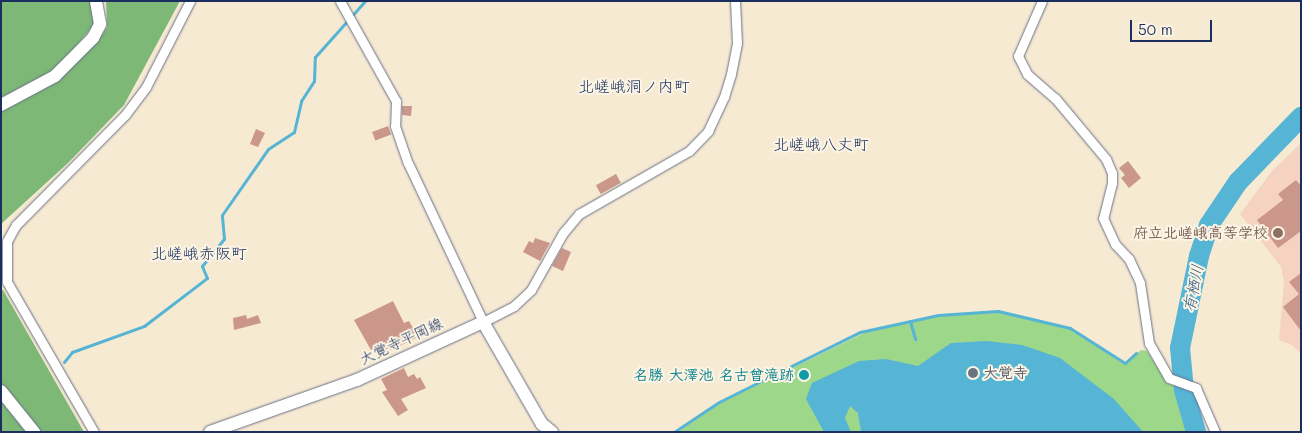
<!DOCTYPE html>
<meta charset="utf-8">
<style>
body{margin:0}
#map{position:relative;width:1302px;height:433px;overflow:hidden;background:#f7ead3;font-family:Mali,"Klee One",sans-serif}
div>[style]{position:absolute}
.built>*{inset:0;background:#f6d2c3}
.green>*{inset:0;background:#9cd78a}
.forest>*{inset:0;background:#7db876}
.water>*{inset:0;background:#56b4d4}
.stream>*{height:3px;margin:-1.5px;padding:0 1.5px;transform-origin:1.5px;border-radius:1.5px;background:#56b4d4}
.river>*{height:20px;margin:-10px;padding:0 10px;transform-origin:10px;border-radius:10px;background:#56b4d4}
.building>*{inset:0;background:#ca978a;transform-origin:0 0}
.roads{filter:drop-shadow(0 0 1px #687087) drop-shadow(0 0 1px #687087)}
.street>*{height:9px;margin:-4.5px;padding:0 4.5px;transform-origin:4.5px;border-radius:4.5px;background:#fff}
.secondary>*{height:12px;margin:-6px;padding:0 6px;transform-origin:6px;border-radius:6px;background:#fff}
.dots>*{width:14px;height:14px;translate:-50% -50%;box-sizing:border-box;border:2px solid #fcf5e5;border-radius:50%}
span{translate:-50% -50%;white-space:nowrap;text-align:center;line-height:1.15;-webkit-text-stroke:4px #fcf5e5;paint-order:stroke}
.education-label{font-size:15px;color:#785e54;font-weight:700}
.right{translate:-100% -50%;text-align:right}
.street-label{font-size:15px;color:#1b2f5e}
.worship-label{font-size:15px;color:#5b616d;font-weight:700}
.left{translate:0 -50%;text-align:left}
.culture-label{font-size:15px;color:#0d838f;font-weight:700}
.neighbourhood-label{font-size:16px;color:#1b2f5e}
.water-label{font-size:16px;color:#2d5781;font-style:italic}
.frame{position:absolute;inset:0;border:2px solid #1b2f5e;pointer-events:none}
.scale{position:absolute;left:1130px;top:20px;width:82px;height:22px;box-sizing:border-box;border:2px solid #1b2f5e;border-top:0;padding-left:6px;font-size:15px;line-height:18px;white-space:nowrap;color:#1b2f5e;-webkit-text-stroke:4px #fcf5e5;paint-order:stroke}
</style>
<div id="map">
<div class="built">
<i style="clip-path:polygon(1301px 143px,1301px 354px,1292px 345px,1279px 340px,1284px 282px,1281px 267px,1240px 214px,1272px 171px)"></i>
</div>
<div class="green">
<i style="clip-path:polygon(999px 312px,1072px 330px,1125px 365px,1141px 350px,1147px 351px,1167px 383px,1180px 388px,1194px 432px,678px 432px,719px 404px,864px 333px,929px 317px)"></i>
</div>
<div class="forest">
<i style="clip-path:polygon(1px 1px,90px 1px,95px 24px,66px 58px,52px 71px,1px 98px)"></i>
<i style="clip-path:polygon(106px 1px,180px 1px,124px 105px,68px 163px,1px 224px,1px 112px,96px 43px,107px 27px)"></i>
<i style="clip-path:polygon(1px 290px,3px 290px,84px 432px,1px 432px)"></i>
</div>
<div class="water">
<i style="clip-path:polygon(987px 341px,1022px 345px,1060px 358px,1114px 399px,1143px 432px,861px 432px,858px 413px,850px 406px,845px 418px,851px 432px,824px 432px,806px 399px,812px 383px,859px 361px,886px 359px,918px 366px,951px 343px)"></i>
</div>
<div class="stream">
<i style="left:910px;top:321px;width:19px;rotate:74deg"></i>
<i style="left:64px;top:362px;width:13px;rotate:-51deg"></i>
<i style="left:72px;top:352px;width:77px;rotate:-19.9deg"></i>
<i style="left:144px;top:326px;width:79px;rotate:-37.3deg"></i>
<i style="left:207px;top:278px;width:13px;rotate:-113deg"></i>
<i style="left:202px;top:266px;width:35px;rotate:-51deg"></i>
<i style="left:224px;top:239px;width:24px;rotate:-95deg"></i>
<i style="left:222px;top:215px;width:80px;rotate:-55.1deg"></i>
<i style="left:268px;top:149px;width:31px;rotate:-33deg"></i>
<i style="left:294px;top:132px;width:32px;rotate:-77deg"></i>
<i style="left:301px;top:101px;width:24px;rotate:-57deg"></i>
<i style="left:314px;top:81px;width:24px;rotate:-88deg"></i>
<i style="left:315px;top:57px;width:75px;rotate:-48.2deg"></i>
<i style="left:674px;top:432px;width:54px;rotate:-33.7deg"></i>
<i style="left:719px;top:402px;width:157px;rotate:-26.4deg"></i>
<i style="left:860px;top:332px;width:80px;rotate:-12.3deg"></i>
<i style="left:938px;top:315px;width:60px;rotate:-3.8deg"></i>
<i style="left:998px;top:311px;width:74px;rotate:13.3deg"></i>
<i style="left:1070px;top:328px;width:65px;rotate:32.5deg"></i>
<i style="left:1125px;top:363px;width:15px;rotate:-42deg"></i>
</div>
<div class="river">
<i style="left:1196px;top:432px;width:44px;rotate:-105.9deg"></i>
<i style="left:1184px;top:390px;width:42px;rotate:-95.4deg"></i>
<i style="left:1180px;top:348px;width:94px;rotate:-78.3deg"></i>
<i style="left:1199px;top:256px;width:33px;rotate:-72deg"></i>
<i style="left:1209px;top:225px;width:52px;rotate:-56deg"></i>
<i style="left:1238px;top:182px;width:91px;rotate:-45.9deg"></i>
</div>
<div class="building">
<i style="clip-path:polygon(402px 106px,412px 106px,411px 116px,402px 115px)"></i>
<i style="left:388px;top:126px;width:9px;height:17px;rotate:69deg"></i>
<i style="clip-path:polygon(256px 129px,265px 133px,258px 147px,250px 144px)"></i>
<i style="clip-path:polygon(1128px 161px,1141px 178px,1129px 188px,1121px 178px,1125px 175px,1119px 168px)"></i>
<i style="left:616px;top:174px;width:10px;height:23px;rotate:61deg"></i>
<i style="clip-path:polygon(1296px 180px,1301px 186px,1301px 231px,1278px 248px,1257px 220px,1283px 200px,1278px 194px)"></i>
<i style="clip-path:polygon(535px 238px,550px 243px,540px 261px,523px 252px,529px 241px,533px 243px)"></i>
<i style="clip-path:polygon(562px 248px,571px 252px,563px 271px,552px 266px)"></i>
<i style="clip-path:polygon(1301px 273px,1301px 331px,1283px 307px,1299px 294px,1289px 282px)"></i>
<i style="clip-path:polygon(393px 301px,404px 323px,409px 321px,418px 337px,382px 354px,378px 346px,371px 350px,354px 320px)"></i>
<i style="clip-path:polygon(246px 315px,247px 319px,258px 315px,261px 323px,234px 330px,233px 318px)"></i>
<i style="clip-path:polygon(404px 368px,408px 377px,414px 374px,417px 379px,420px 377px,426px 388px,401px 399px,408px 410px,398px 416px,382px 392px,387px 390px,381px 379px)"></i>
</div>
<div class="roads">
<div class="street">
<i style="left:340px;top:1px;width:115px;rotate:60.8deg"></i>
<i style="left:396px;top:101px;width:25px;rotate:92deg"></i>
<i style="left:395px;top:126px;width:39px;rotate:71deg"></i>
<i style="left:408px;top:163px;width:176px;rotate:64.7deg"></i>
<i style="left:483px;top:322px;width:35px;rotate:-27deg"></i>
<i style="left:514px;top:306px;width:23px;rotate:-43deg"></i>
<i style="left:531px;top:290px;width:65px;rotate:-60.7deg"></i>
<i style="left:563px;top:233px;width:25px;rotate:-50deg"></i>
<i style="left:579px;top:214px;width:127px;rotate:-29.8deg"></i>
<i style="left:689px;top:151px;width:28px;rotate:-46deg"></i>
<i style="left:708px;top:131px;width:38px;rotate:-65deg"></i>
<i style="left:724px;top:97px;width:24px;rotate:-73deg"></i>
<i style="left:731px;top:74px;width:32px;rotate:-79deg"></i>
<i style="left:737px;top:43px;width:42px;rotate:-92.7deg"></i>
<i style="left:1042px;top:1px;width:60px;rotate:113.6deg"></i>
<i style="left:1018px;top:56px;width:20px;rotate:63deg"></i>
<i style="left:1027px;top:74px;width:37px;rotate:41deg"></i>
<i style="left:1055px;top:98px;width:80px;rotate:50.1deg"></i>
<i style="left:1106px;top:159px;width:15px;rotate:67deg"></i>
<i style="left:1112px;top:173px;width:10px;rotate:90deg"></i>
<i style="left:1112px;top:183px;width:36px;rotate:104deg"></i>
<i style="left:1103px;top:218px;width:29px;rotate:65deg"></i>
<i style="left:1115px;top:244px;width:21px;rotate:47deg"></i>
<i style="left:1129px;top:259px;width:26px;rotate:65deg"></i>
<i style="left:1140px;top:283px;width:61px;rotate:81.5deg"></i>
<i style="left:1149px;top:343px;width:40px;rotate:60.3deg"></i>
<i style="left:1169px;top:378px;width:29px;rotate:20deg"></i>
<i style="left:1196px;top:388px;width:48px;rotate:66.6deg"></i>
<i style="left:94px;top:432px;width:173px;rotate:-120.1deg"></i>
<i style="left:7px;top:282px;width:41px;rotate:-90deg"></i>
<i style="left:7px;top:241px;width:18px;rotate:-61deg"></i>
<i style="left:16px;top:225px;width:155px;rotate:-45.3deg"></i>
<i style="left:125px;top:115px;width:35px;rotate:-53deg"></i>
<i style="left:146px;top:87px;width:97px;rotate:-62.9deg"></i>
</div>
<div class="secondary">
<i style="left:1px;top:105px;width:61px;rotate:-28.2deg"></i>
<i style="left:55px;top:76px;width:54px;rotate:-45deg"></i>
<i style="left:93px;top:38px;width:16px;rotate:-63deg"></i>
<i style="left:100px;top:24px;width:23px;rotate:-100deg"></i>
<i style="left:1px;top:391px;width:53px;rotate:51.2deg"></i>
<i style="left:210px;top:432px;width:156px;rotate:-19.5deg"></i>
<i style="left:357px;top:380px;width:139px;rotate:-24.7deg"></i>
<i style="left:483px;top:322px;width:118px;rotate:60deg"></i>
<i style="left:542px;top:424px;width:13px;rotate:39deg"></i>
</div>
</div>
<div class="dots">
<i style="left:1278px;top:233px;background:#8d6e63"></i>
<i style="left:973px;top:373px;background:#6b7280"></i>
<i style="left:804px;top:375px;background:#0f9aa8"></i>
</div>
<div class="education-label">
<span class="right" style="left:1268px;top:233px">府立北嵯峨高等学校</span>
</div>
<div class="street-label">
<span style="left:401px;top:341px;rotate:-25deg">大覚寺平岡線</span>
</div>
<div class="worship-label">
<span class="left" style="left:983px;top:373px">大覚寺</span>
</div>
<div class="culture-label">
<span class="right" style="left:794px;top:375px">名勝 大澤池 名古曾滝跡</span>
</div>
<div class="neighbourhood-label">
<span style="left:634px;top:86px">北嵯峨洞ノ内町</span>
<span style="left:821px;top:144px">北嵯峨八丈町</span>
<span style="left:199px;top:253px">北嵯峨赤阪町</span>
</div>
<div class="water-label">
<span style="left:1193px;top:288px;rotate:-79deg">有栖川</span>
</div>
<div class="frame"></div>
<div class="scale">50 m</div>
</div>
